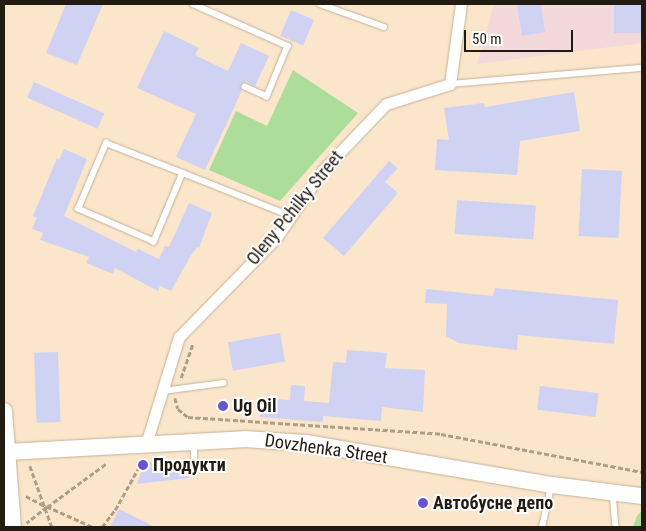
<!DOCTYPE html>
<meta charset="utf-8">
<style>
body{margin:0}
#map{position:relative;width:646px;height:531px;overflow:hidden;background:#fbe6cb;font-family:"Roboto Condensed",sans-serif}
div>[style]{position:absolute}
.industrial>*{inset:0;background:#f3d8dc}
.green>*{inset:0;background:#acdd99}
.building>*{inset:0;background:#d0d2f3;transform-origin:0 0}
.path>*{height:2.5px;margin-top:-1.25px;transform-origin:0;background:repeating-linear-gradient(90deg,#ae9e89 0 5px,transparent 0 7.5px)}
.roads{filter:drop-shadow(0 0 1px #c5b197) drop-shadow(0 0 1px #c5b197)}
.lane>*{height:5.5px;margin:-2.75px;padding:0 2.75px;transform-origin:2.75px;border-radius:2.75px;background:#fff}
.street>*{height:11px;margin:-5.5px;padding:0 5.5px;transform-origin:5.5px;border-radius:5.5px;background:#fff}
.secondary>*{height:16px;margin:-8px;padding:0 8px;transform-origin:8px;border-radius:8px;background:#fff}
.dots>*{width:14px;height:14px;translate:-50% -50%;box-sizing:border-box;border:2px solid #fff;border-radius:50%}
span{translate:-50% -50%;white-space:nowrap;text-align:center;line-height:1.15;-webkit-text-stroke:4px #fff;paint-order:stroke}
.street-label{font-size:18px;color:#221b11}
.poi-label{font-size:18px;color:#221b11;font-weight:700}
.left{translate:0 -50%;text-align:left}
.frame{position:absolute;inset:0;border:5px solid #221b11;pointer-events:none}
.scale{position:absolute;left:464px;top:30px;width:109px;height:22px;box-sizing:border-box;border:2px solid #221b11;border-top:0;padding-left:6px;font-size:15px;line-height:18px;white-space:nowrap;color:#221b11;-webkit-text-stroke:4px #fff;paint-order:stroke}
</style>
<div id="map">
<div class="industrial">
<i style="clip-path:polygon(494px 4px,642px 4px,642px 43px,477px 64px)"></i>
</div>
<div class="green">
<i style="clip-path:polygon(293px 70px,358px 113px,280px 201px,209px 170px,236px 111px,267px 126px)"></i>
<i style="clip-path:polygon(642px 511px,642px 527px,633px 527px,637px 516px)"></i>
</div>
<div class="building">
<i style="clip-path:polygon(66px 4px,103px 4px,77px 65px,46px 53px)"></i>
<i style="clip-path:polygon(517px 4px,541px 4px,545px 32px,522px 36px)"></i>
<i style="left:614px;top:4px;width:28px;height:29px"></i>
<i style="left:291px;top:10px;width:25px;height:28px;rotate:23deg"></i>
<i style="clip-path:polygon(164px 31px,199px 48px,195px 55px,228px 71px,241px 43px,269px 56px,255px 86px,246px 82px,241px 85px,242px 90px,205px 170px,176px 157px,196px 114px,137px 88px)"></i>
<i style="left:34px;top:82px;width:77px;height:17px;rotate:24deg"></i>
<i style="clip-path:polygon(574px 92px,580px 131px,520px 141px,517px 175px,435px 170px,437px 139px,449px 140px,444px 108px,484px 103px,485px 107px)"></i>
<i style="clip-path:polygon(64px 149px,87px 159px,64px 216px,136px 252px,138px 249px,159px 259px,165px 246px,169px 247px,189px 203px,212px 213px,199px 248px,197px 247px,190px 257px,171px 291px,160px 286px,158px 291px,115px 268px,113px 274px,86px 263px,89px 257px,40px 240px,43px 233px,32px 229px,37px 218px,33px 216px,57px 158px,59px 160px)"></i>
<i style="clip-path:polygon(389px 161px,398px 168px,385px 182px,398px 193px,344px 256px,323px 238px)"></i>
<i style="left:582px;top:169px;width:40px;height:67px;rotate:3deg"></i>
<i style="left:457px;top:200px;width:79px;height:34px;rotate:4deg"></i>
<i style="clip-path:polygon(495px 288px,618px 300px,614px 344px,518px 335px,517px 350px,459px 343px,446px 336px,447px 304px,425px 303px,426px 289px,493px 296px)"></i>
<i style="left:280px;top:333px;width:29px;height:53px;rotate:80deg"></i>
<i style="clip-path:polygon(347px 350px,387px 353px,385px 368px,425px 370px,423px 412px,382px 407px,381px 421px,323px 416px,323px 422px,260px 417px,262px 398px,290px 400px,291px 385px,305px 386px,304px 401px,329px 403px,333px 362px,346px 363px)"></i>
<i style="left:58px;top:352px;width:70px;height:24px;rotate:88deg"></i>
<i style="left:540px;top:386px;width:59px;height:24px;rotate:7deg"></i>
<i style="clip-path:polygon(145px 462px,189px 463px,189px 478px,137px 484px)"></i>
<i style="clip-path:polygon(119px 509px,155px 527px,110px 527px)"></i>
</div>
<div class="path">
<i style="left:181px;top:378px;width:37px;rotate:-71deg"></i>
<i style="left:175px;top:398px;width:11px;rotate:75deg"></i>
<i style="left:178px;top:409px;width:13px;rotate:39deg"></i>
<i style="left:188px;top:417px;width:254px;rotate:3.8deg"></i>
<i style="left:441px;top:434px;width:205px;rotate:10.7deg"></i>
<i style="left:30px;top:466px;width:65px;rotate:70.2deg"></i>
<i style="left:26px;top:496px;width:24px;rotate:28deg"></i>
<i style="left:47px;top:507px;width:26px;rotate:141deg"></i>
<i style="left:92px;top:527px;width:49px;rotate:-156deg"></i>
<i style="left:47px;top:507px;width:74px;rotate:-36.3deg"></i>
<i style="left:102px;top:527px;width:21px;rotate:-53deg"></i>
<i style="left:115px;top:510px;width:60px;rotate:-60.9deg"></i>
</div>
<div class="roads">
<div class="lane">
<i style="left:193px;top:4px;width:104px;rotate:23.9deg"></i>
<i style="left:288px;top:46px;width:55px;rotate:112.4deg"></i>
<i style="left:267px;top:97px;width:24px;rotate:-156deg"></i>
<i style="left:320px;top:4px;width:68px;rotate:19.8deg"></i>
<i style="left:450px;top:84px;width:193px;rotate:-4.8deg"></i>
<i style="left:183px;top:173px;width:75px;rotate:112.8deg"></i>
<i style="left:154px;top:242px;width:83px;rotate:-156.5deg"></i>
<i style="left:78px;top:209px;width:72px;rotate:-67deg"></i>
<i style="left:106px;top:143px;width:83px;rotate:21.3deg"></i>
<i style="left:183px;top:173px;width:116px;rotate:21.7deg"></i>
<i style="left:163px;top:391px;width:61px;rotate:-7.6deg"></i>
<i style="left:194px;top:463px;width:21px;rotate:-90deg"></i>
<i style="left:613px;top:493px;width:34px;rotate:85deg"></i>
<i style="left:542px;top:527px;width:41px;rotate:-77.3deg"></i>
</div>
<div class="street">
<i style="left:146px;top:444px;width:112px;rotate:-72.9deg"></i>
<i style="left:179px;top:337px;width:139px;rotate:-45.6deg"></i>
<i style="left:276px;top:238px;width:81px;rotate:-55.5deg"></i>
<i style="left:322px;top:171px;width:93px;rotate:-46.3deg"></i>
<i style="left:386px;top:104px;width:67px;rotate:-17.4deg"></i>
<i style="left:450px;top:84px;width:81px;rotate:-82.2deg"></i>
</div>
<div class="secondary">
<i style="left:4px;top:411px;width:116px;rotate:85.6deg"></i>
<i style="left:7px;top:452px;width:237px;rotate:-3.1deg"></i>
<i style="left:244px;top:439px;width:62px;rotate:3.7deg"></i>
<i style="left:306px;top:443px;width:250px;rotate:9.7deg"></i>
<i style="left:552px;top:485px;width:91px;rotate:7deg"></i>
</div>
</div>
<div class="dots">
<i style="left:223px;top:406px;background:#6854cd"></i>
<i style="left:143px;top:465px;background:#6854cd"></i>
<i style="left:423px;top:503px;background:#6854cd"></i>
</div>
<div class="street-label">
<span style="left:295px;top:208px;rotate:-51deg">Oleny Pchilky Street</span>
<span style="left:326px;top:449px;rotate:8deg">Dovzhenka Street</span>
</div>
<div class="poi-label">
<span class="left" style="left:233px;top:406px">Ug Oil</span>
<span class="left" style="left:153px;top:465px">Продукти</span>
<span class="left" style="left:433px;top:503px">Автобусне депо</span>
</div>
<div class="frame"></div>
<div class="scale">50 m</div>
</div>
